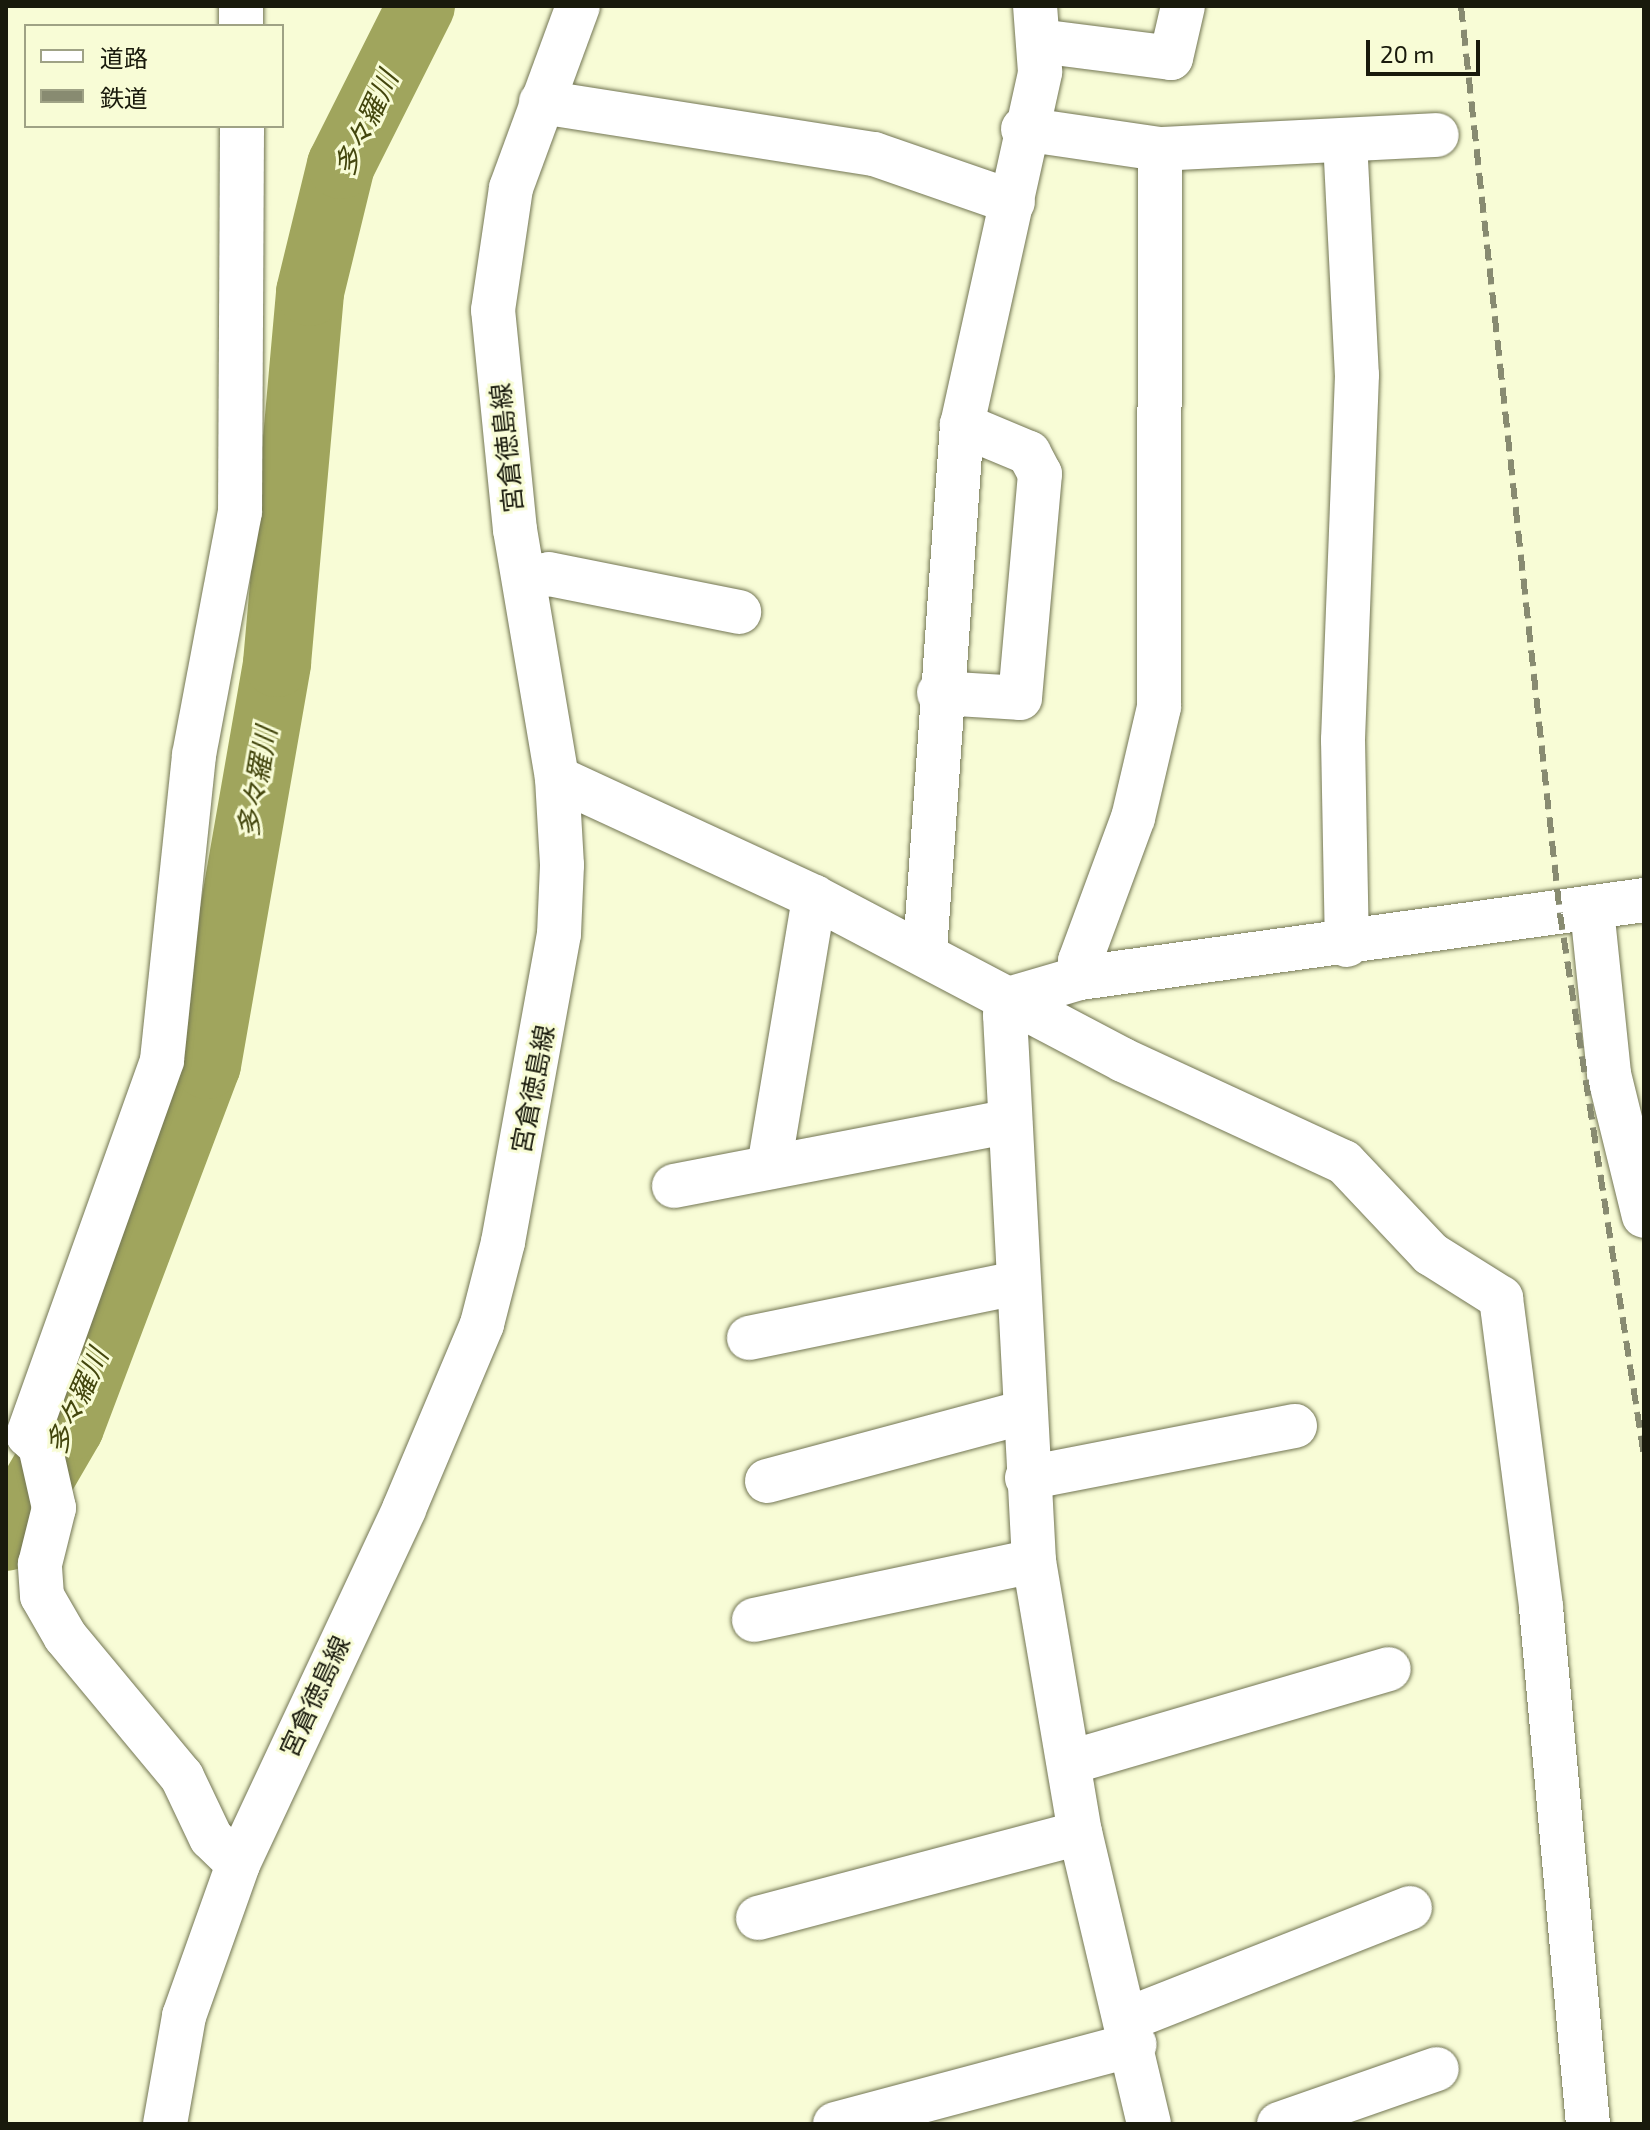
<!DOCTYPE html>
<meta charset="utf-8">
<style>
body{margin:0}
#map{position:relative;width:1650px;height:2130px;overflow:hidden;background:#f8fcd6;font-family:"Exo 2","Noto Sans JP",sans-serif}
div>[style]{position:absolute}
.river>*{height:68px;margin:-34px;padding:0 34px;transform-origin:34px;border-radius:34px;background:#a0a55d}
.roads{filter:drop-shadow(0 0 2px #737654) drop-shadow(0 0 2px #737654)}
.minor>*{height:44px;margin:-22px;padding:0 22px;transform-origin:22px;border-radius:22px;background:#fff}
.major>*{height:44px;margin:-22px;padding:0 22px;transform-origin:22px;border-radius:22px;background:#fff}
.rail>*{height:6px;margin-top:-3px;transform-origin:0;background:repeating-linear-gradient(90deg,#888b71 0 16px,transparent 0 24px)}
span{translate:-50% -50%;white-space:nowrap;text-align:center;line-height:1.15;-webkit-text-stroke:6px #f8fcd6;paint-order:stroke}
.street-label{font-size:26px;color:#191a0c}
.water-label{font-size:28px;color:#43460d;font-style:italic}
.frame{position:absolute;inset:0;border:8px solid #191a0c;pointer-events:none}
.legend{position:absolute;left:24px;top:24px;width:260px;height:104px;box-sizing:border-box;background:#f8fcd6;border:2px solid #9fa285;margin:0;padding:10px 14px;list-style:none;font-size:24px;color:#191a0c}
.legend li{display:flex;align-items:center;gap:16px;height:40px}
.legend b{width:40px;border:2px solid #9fa285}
.scale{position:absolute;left:1366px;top:40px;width:114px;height:36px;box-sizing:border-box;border:4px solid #191a0c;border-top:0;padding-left:10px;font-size:24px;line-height:28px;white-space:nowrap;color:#191a0c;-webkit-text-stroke:6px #f8fcd6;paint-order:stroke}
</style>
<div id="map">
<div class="river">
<i style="left:6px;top:1537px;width:127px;rotate:-59.8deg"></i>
<i style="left:70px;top:1427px;width:387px;rotate:-69.3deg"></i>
<i style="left:207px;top:1065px;width:408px;rotate:-80.1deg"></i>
<i style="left:277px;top:663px;width:372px;rotate:-84.9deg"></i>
<i style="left:310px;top:292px;width:131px;rotate:-76.3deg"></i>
<i style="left:341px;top:165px;width:178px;rotate:-63.3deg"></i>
</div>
<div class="roads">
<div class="minor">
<i style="left:241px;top:6px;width:20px;rotate:90deg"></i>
<i style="left:1039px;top:41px;width:133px;rotate:7.3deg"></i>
<i style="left:1171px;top:58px;width:53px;rotate:-77deg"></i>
<i style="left:541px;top:102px;width:337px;rotate:8.9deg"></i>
<i style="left:874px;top:154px;width:147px;rotate:19.1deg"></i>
<i style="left:1023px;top:129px;width:138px;rotate:8.3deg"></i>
<i style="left:1160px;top:149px;width:277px;rotate:-2.9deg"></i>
<i style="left:1345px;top:140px;width:235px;rotate:87.1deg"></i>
<i style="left:1357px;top:375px;width:365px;rotate:92.2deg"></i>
<i style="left:1343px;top:740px;width:205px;rotate:88.9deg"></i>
<i style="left:524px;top:579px;width:25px;rotate:-11deg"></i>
<i style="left:549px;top:574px;width:194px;rotate:11.3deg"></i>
<i style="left:939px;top:693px;width:81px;rotate:3.5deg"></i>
<i style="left:1020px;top:698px;width:225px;rotate:-84.9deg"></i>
<i style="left:1040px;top:474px;width:24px;rotate:-118deg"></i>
<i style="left:1029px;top:453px;width:73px;rotate:-157.3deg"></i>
<i style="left:557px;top:778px;width:283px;rotate:24.8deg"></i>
<i style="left:814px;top:897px;width:349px;rotate:27.8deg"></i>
<i style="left:1123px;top:1060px;width:243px;rotate:24.8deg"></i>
<i style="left:1344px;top:1162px;width:127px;rotate:46.6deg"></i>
<i style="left:1431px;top:1254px;width:83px;rotate:32.2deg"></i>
<i style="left:1501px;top:1298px;width:312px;rotate:82.6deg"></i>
<i style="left:1541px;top:1607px;width:519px;rotate:84.81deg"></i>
<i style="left:1592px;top:909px;width:166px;rotate:84.1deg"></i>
<i style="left:1609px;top:1074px;width:146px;rotate:76.2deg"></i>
<i style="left:925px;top:951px;width:527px;rotate:-85.98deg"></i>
<i style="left:962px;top:425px;width:362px;rotate:-77.5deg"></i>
<i style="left:1040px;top:72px;width:66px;rotate:-94.3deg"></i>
<i style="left:1080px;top:978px;width:17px;rotate:-90deg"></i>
<i style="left:1080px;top:961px;width:153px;rotate:-69.7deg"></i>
<i style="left:1133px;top:818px;width:114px;rotate:-76.8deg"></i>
<i style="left:1159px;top:707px;width:558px;rotate:-89.9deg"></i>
<i style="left:769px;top:1167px;width:274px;rotate:-80.5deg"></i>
<i style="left:674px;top:1186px;width:342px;rotate:-10.9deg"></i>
<i style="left:749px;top:1338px;width:274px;rotate:-11.6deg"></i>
<i style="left:1027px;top:1478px;width:273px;rotate:-11deg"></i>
<i style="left:767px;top:1481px;width:263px;rotate:-15deg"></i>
<i style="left:754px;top:1620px;width:286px;rotate:-11.9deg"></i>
<i style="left:1071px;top:1762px;width:331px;rotate:-16.3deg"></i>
<i style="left:238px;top:1864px;width:37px;rotate:-136deg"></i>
<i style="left:211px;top:1838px;width:68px;rotate:-115.4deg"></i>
<i style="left:182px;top:1777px;width:183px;rotate:-129.7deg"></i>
<i style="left:65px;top:1636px;width:46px;rotate:-119.9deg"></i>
<i style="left:42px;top:1596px;width:32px;rotate:-94deg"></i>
<i style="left:40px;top:1564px;width:58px;rotate:-76deg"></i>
<i style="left:54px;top:1508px;width:64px;rotate:-102.7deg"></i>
<i style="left:40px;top:1446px;width:16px;rotate:-137deg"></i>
<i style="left:28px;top:1435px;width:398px;rotate:-70.3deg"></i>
<i style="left:162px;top:1060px;width:307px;rotate:-84deg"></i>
<i style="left:194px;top:755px;width:247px;rotate:-79.3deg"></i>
<i style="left:240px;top:512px;width:386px;rotate:-89.7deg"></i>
<i style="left:758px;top:1918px;width:333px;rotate:-14.8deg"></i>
<i style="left:1128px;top:2019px;width:303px;rotate:-21.5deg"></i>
<i style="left:835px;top:2124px;width:310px;rotate:-14.9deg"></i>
<i style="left:1149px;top:2124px;width:299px;rotate:-103.3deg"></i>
<i style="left:1080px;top:1833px;width:276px;rotate:-99.6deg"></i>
<i style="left:1034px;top:1561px;width:547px;rotate:-93.04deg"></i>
<i style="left:1005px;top:1015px;width:18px;rotate:-68deg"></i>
<i style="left:1012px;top:998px;width:71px;rotate:-16.4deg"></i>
<i style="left:1080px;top:978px;width:569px;rotate:-7.87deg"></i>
<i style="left:1279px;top:2124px;width:167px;rotate:-19.2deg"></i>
</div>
<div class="major">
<i style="left:165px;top:2124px;width:110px;rotate:-80deg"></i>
<i style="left:184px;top:2016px;width:161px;rotate:-70.4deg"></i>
<i style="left:238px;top:1864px;width:392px;rotate:-64.9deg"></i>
<i style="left:404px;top:1509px;width:201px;rotate:-67.1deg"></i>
<i style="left:482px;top:1324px;width:85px;rotate:-75.6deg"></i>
<i style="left:503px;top:1242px;width:313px;rotate:-79.7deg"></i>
<i style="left:559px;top:934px;width:69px;rotate:-87.5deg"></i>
<i style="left:562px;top:865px;width:87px;rotate:-93.3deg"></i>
<i style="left:557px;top:778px;width:252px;rotate:-99.6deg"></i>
<i style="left:515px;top:530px;width:221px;rotate:-95.7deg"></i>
<i style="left:493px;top:310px;width:123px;rotate:-81.6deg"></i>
<i style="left:511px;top:188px;width:194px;rotate:-69.8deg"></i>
</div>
</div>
<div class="rail">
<i style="left:1461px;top:6px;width:913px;rotate:83.78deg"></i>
<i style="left:1560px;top:914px;width:548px;rotate:81.19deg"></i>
</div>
<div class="street-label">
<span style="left:506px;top:448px;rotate:-96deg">宮倉徳島線</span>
<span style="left:532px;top:1089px;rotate:-79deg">宮倉徳島線</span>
<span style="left:314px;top:1696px;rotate:-65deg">宮倉徳島線</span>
</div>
<div class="water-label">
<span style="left:365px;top:123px;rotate:-65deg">多々羅川</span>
<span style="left:256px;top:782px;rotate:-80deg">多々羅川</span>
<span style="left:76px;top:1401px;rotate:-66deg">多々羅川</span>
</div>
<div class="frame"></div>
<ul class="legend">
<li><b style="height:10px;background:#fff"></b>道路</li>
<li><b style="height:10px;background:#888b71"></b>鉄道</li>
</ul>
<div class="scale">20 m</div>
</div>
